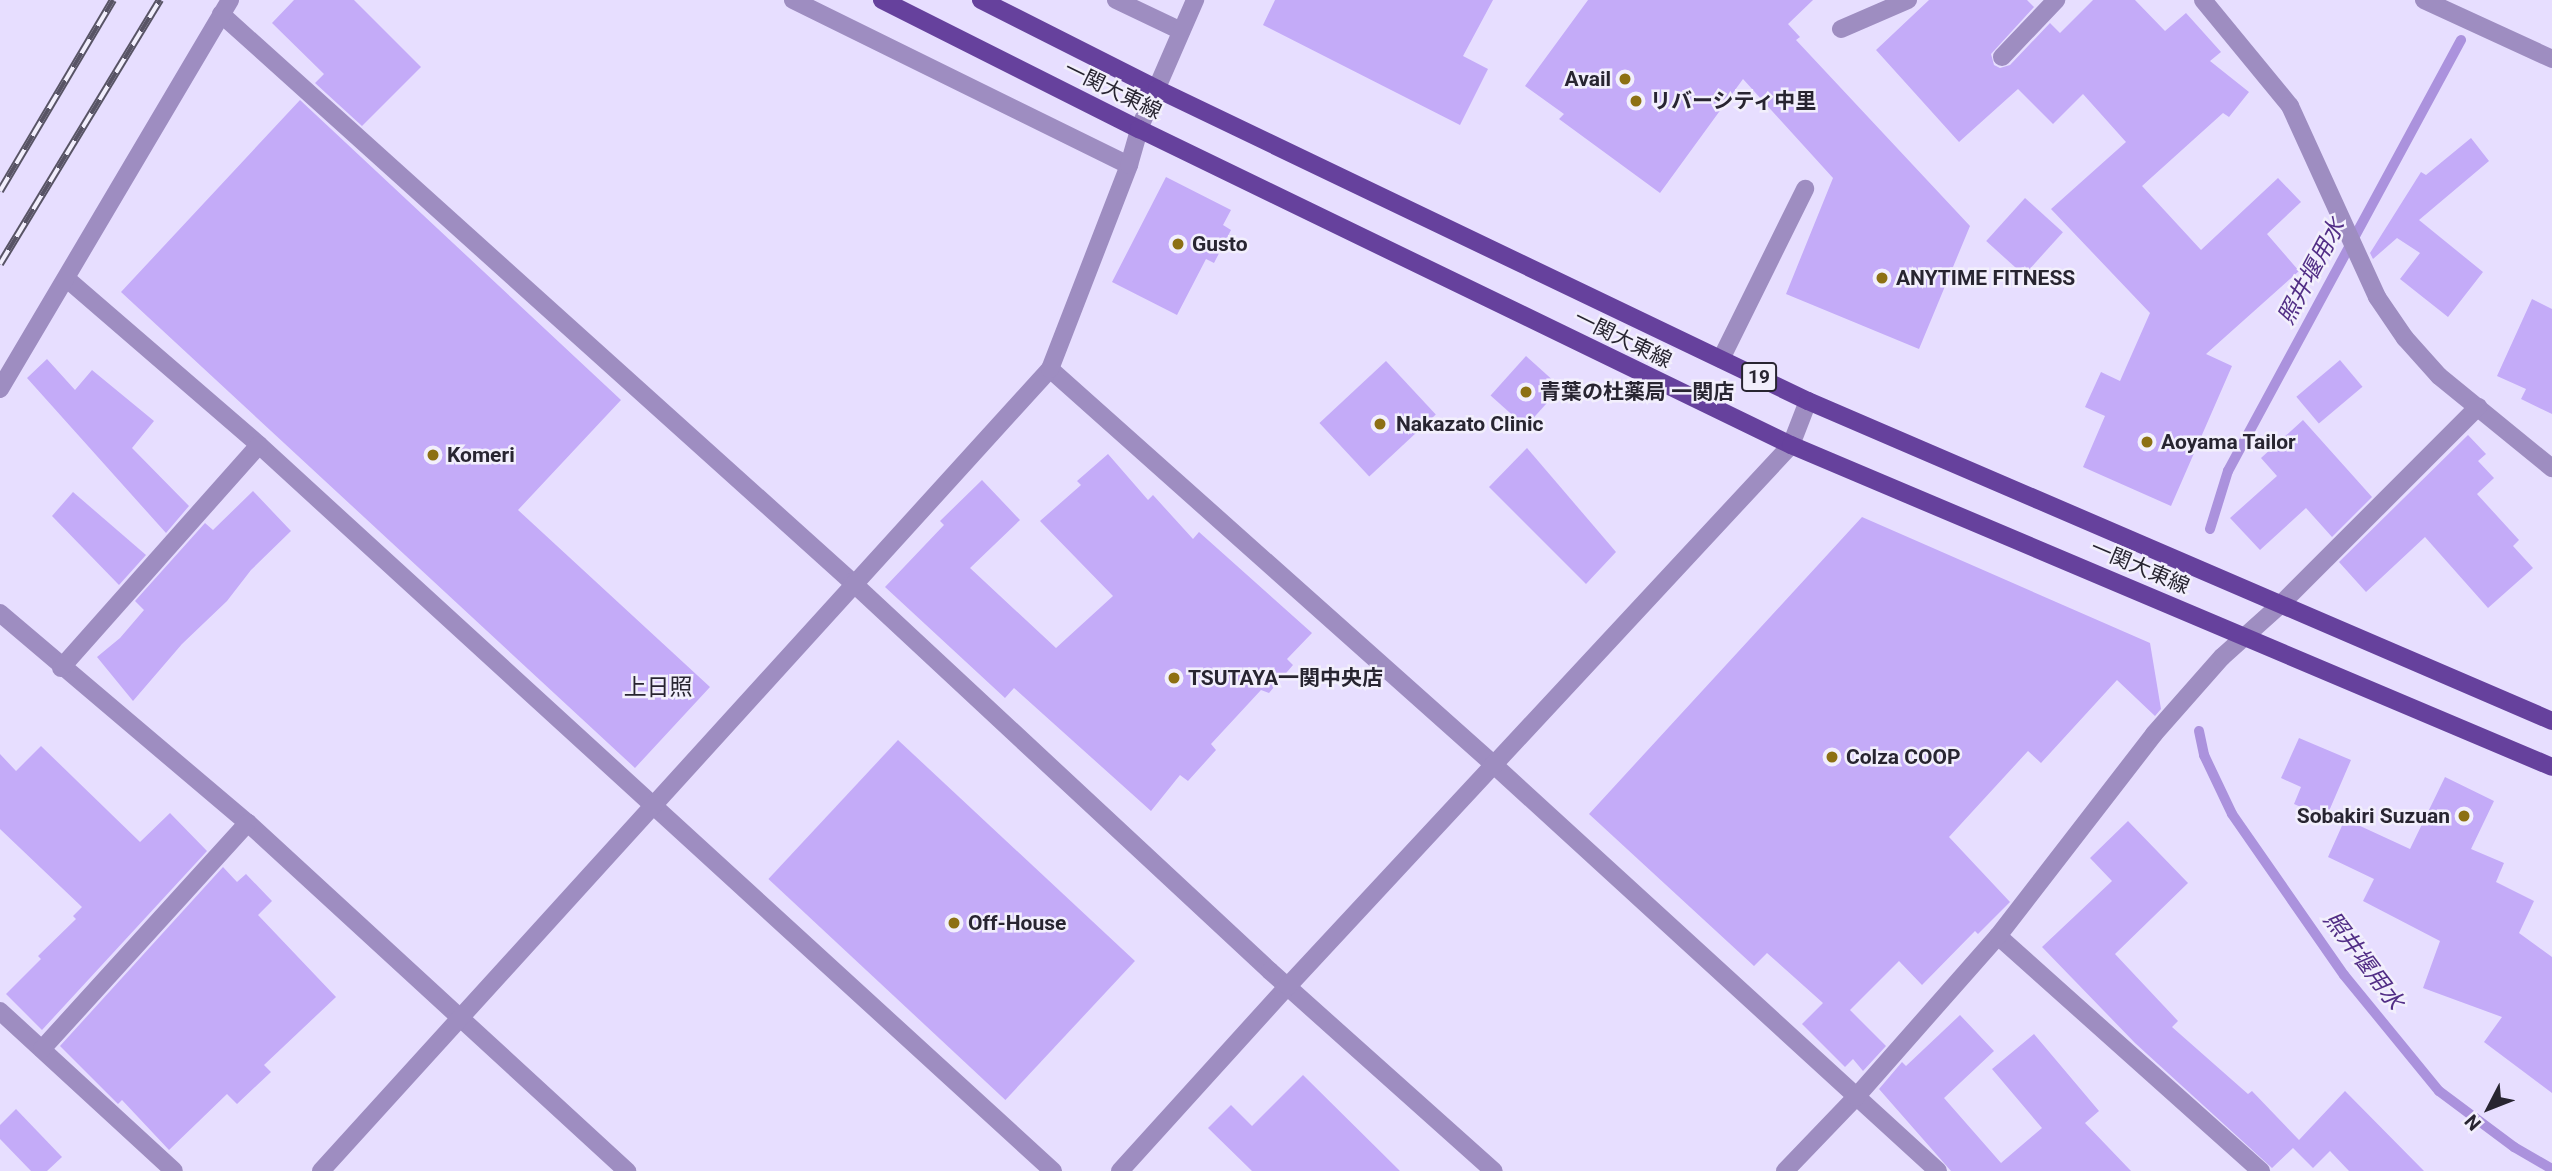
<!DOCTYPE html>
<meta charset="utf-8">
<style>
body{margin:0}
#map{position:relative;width:2552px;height:1171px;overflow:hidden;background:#e7deff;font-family:Roboto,"Noto Sans JP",sans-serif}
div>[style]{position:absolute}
.stream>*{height:10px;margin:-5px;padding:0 5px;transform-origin:5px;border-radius:5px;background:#ab92dd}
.building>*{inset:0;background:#c4abf8;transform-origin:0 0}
.minor>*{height:18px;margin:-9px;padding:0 9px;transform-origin:9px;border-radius:9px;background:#9e8dc1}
.tertiary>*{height:18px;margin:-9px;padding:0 9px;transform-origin:9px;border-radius:9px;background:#9e8dc1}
.primary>*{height:18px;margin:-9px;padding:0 9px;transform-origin:9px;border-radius:9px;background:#66419d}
.rail>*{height:8px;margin-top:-4px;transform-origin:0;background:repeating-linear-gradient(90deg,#f2effc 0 16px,#585465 0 32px);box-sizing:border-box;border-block:2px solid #585465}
.dots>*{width:19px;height:19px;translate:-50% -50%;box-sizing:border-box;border:4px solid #f2effc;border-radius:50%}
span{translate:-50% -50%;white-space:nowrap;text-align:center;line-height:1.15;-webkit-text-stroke:5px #f2effc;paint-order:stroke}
.shield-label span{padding:2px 5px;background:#f2effc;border:2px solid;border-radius:5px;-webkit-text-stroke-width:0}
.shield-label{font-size:19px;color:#282531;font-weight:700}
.poi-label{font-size:21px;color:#282531;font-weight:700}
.right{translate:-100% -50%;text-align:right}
.left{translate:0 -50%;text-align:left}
.street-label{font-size:21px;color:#282531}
.water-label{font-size:23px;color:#522e86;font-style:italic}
.neighbourhood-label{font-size:23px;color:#282531}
.north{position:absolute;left:2454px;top:1073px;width:70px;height:70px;-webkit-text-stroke:5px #f2effc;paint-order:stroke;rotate:228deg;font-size:19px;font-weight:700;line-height:28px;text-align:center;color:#282531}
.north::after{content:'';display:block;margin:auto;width:24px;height:32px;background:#282531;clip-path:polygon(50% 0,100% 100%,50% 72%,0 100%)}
</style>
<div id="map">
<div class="stream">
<i style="left:2210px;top:529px;width:61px;rotate:-72.8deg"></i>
<i style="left:2228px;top:471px;width:490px;rotate:-61.6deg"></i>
<i style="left:2199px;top:731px;width:25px;rotate:78deg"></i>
<i style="left:2204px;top:755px;width:65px;rotate:64.6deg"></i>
<i style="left:2232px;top:814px;width:196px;rotate:55.2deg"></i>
<i style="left:2344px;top:975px;width:150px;rotate:50.7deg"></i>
<i style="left:2439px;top:1091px;width:94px;rotate:36.7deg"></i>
<i style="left:2514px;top:1147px;width:44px;rotate:30.1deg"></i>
</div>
<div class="building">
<i style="clip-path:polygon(294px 0,354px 0,421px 67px,362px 126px,315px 83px,324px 74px,272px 23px)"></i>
<i style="clip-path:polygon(1275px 0,1493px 0,1463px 56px,1488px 69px,1460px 125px,1263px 25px)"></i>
<i style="clip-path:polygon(1588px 0,1813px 0,1788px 24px,1800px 37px,1796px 40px,1970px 226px,1919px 349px,1786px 294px,1833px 178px,1743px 79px,1660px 193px,1559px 119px,1564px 114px,1525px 86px)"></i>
<i style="clip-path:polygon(1929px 0,2027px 0,2034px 7px,1991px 54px,1994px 65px,2000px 68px,2010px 65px,2050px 23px,2060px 33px,2093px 0,2135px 0,2165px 31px,2186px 13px,2221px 52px,2210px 61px,2249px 92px,2229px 117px,2223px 113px,2142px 186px,2201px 250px,2278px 178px,2301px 202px,2267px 234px,2299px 271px,2206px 354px,2232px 366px,2171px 506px,2083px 467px,2105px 416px,2085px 407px,2101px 372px,2120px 381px,2150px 313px,2051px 209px,2126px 142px,2083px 94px,2053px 124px,2018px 89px,1959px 142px,1876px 50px)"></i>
<i style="clip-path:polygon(300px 100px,621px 400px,518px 510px,710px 687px,635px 768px,121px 292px)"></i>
<i style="clip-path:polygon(2471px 138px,2489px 161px,2419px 220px,2483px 272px,2448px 317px,2400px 279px,2420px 253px,2397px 238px,2373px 259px,2370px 253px,2421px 172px,2426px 175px)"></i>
<i style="clip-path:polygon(1166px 177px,1231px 210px,1223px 225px,1231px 230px,1214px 263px,1206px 259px,1177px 315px,1112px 282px)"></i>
<i style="left:2025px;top:198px;width:51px;height:58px;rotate:42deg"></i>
<i style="clip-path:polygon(2532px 299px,2552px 309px,2552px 414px,2521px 399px,2526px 389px,2497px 376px)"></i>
<i style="left:1526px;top:356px;width:47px;height:53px;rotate:42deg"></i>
<i style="clip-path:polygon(47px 359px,75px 390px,92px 370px,154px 421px,132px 448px,189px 506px,166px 533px,27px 378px)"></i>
<i style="left:2340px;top:360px;width:35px;height:57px;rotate:50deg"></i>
<i style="left:1386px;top:361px;width:73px;height:91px;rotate:47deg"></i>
<i style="clip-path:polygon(2303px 420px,2372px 497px,2332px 537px,2306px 508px,2260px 550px,2230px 518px,2277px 476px,2261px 458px)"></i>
<i style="clip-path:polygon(2468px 435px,2486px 454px,2478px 461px,2494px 478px,2477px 494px,2519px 540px,2513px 546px,2533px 568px,2488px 608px,2425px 537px,2366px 592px,2339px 562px)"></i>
<i style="clip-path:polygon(1527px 448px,1616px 552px,1586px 584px,1489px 487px)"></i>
<i style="clip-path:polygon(1108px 454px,1148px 500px,1153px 495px,1193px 539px,1199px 532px,1312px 633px,1287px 659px,1293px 665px,1269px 693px,1261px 690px,1211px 744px,1216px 750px,1188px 781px,1180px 775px,1151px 811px,1014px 688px,1005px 698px,885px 587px,944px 525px,940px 521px,982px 480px,1020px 520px,970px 568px,1056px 648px,1113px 596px,1040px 521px,1081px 485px,1077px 481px)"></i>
<i style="clip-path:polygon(253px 491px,291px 531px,251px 570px,227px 601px,182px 644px,133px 701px,97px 657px,120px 638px,144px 610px,135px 601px,205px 523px,213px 530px)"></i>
<i style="clip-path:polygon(73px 492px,146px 555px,119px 585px,52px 516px)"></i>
<i style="clip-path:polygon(1862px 517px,2150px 643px,2161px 709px,2155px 716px,2117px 680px,2041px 763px,2028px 751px,1949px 837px,2010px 902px,1978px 934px,1975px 931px,1922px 985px,1899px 961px,1850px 1010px,1886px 1046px,1863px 1071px,1853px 1059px,1845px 1067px,1802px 1024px,1823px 1003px,1767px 953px,1754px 966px,1589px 814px)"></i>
<i style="clip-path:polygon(2299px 738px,2351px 760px,2326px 818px,2294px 804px,2301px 787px,2281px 778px)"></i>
<i style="left:898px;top:740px;width:324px;height:190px;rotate:43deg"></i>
<i style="clip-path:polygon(41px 746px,140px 842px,170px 813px,207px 851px,42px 1030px,6px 994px,41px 959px,38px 956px,76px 919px,73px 916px,82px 907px,0 829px,0 754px,16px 771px)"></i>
<i style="clip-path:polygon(2445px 777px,2494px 801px,2471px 849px,2504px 863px,2496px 882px,2534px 901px,2519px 933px,2552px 957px,2552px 1093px,2484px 1042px,2502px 1017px,2423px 988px,2440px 941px,2363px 901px,2374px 879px,2328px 857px,2345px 819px,2410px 849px)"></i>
<i style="clip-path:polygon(2128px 821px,2188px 883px,2115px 954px,2178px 1021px,2172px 1027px,2248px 1094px,2252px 1091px,2299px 1140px,2345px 1091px,2424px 1171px,2349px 1171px,2330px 1151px,2313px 1168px,2293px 1148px,2272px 1168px,2135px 1043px,2042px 947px,2112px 881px,2090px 858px)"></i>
<i style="clip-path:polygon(223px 867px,237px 882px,246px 874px,272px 901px,258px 915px,336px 997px,264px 1065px,271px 1072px,237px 1104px,227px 1094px,169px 1150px,122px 1100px,118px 1104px,60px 1046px)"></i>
<i style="clip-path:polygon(1960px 1015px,1994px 1051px,1944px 1098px,2001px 1163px,2042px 1128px,1992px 1069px,2034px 1034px,2099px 1111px,2085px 1123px,2131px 1171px,1951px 1171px,1879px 1089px,1902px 1062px,1906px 1066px)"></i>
<i style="clip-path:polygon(1303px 1075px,1400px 1171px,1252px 1171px,1208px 1128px,1231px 1105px,1252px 1126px)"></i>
<i style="clip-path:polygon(16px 1109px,62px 1157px,47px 1171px,31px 1171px,0 1139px,0 1125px)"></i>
</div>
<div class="minor">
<i style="left:793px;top:0;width:374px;rotate:26.2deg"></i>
<i style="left:1116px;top:0;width:72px;rotate:25.5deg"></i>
<i style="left:2203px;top:0;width:137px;rotate:50.6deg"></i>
<i style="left:2290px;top:106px;width:210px;rotate:65.5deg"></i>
<i style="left:2377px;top:297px;width:50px;rotate:55.7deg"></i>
<i style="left:2405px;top:338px;width:51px;rotate:48.2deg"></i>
<i style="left:2439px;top:376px;width:146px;rotate:39.2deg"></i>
<i style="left:2424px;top:0;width:141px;rotate:24.7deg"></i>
<i style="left:221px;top:14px;width:849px;rotate:41.99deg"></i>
<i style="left:852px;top:582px;width:571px;rotate:42.94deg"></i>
<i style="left:1270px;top:971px;width:300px;rotate:41.8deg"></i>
<i style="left:1841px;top:29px;width:73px;rotate:-23.4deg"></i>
<i style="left:2002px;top:57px;width:79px;rotate:-46.5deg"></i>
<i style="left:67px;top:279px;width:254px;rotate:40.8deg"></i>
<i style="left:259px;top:445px;width:1076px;rotate:42.44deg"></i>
<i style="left:1721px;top:359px;width:190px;rotate:-63.7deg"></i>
<i style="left:1050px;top:369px;width:594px;rotate:41.72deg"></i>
<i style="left:1493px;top:764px;width:603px;rotate:42.45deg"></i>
<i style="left:0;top:389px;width:452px;rotate:-59.4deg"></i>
<i style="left:0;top:613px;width:325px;rotate:40.3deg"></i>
<i style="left:248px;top:823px;width:515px;rotate:42.56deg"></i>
<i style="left:61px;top:668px;width:298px;rotate:-48.4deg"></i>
<i style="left:1998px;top:936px;width:353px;rotate:41.8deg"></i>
<i style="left:0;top:1011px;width:236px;rotate:42.6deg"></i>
<i style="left:42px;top:1049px;width:306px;rotate:-47.7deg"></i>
<i style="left:321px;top:1171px;width:1084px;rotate:-47.73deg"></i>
<i style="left:1050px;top:369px;width:219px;rotate:-68.8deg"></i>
<i style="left:1129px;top:165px;width:37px;rotate:-74deg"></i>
<i style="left:1139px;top:129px;width:141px;rotate:-66.5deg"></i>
<i style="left:1785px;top:1171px;width:103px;rotate:-46.2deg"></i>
<i style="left:1856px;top:1097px;width:215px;rotate:-48.6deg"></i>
<i style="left:1998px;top:936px;width:255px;rotate:-52.3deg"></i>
<i style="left:2154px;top:734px;width:103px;rotate:-48.6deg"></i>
<i style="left:2222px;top:657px;width:79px;rotate:-41.9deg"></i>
<i style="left:2281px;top:604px;width:279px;rotate:-45deg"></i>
</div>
<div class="tertiary">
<i style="left:1120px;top:1171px;width:250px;rotate:-47.8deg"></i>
<i style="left:1288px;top:986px;width:739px;rotate:-47.08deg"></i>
<i style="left:1791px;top:445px;width:47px;rotate:-68.9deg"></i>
</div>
<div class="primary">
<i style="left:882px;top:0;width:288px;rotate:26.7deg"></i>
<i style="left:1139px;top:129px;width:725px;rotate:25.86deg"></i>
<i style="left:1791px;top:445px;width:826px;rotate:22.93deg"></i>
<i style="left:981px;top:0;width:197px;rotate:26.8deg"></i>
<i style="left:1157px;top:89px;width:722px;rotate:25.61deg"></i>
<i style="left:1808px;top:401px;width:810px;rotate:23.27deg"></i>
</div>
<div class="rail">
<i style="left:0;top:191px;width:222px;rotate:-59.4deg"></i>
<i style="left:0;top:264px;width:309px;rotate:-58.8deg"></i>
</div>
<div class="dots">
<i style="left:1625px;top:79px;background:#8d7013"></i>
<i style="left:1636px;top:101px;background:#8d7013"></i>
<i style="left:1178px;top:244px;background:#8d7013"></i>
<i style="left:1882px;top:278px;background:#8d7013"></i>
<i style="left:1526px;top:392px;background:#8d7013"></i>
<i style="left:1380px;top:424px;background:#8d7013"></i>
<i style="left:2147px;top:442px;background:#8d7013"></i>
<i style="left:433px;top:455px;background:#8d7013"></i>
<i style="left:1174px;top:678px;background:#8d7013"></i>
<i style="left:1832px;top:757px;background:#8d7013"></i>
<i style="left:2464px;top:816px;background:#8d7013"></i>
<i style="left:954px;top:923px;background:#8d7013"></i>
</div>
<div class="shield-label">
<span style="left:1759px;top:377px">19</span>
</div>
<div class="poi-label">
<span class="right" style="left:1611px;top:79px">Avail</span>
<span class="left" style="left:1650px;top:101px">リバーシティ中里</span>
<span class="left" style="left:1192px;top:244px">Gusto</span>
<span class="left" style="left:1896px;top:278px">ANYTIME FITNESS</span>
<span class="left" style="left:1540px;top:392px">青葉の杜薬局 一関店</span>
<span class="left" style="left:1396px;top:424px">Nakazato Clinic</span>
<span class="left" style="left:2161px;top:442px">Aoyama Tailor</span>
<span class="left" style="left:447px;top:455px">Komeri</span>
<span class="left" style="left:1188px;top:678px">TSUTAYA一関中央店</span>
<span class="left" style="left:1846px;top:757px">Colza COOP</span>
<span class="right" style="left:2450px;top:816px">Sobakiri Suzuan</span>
<span class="left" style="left:968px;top:923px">Off-House</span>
</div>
<div class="street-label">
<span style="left:1113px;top:90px;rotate:26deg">一関大東線</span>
<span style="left:1623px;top:339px;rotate:26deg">一関大東線</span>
<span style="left:2140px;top:567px;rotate:23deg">一関大東線</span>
</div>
<div class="water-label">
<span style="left:2312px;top:272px;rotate:-62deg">照井堰用水</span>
<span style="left:2363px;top:961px;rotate:53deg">照井堰用水</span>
</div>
<div class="neighbourhood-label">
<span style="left:658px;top:688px">上日照</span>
</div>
<div class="north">N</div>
</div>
